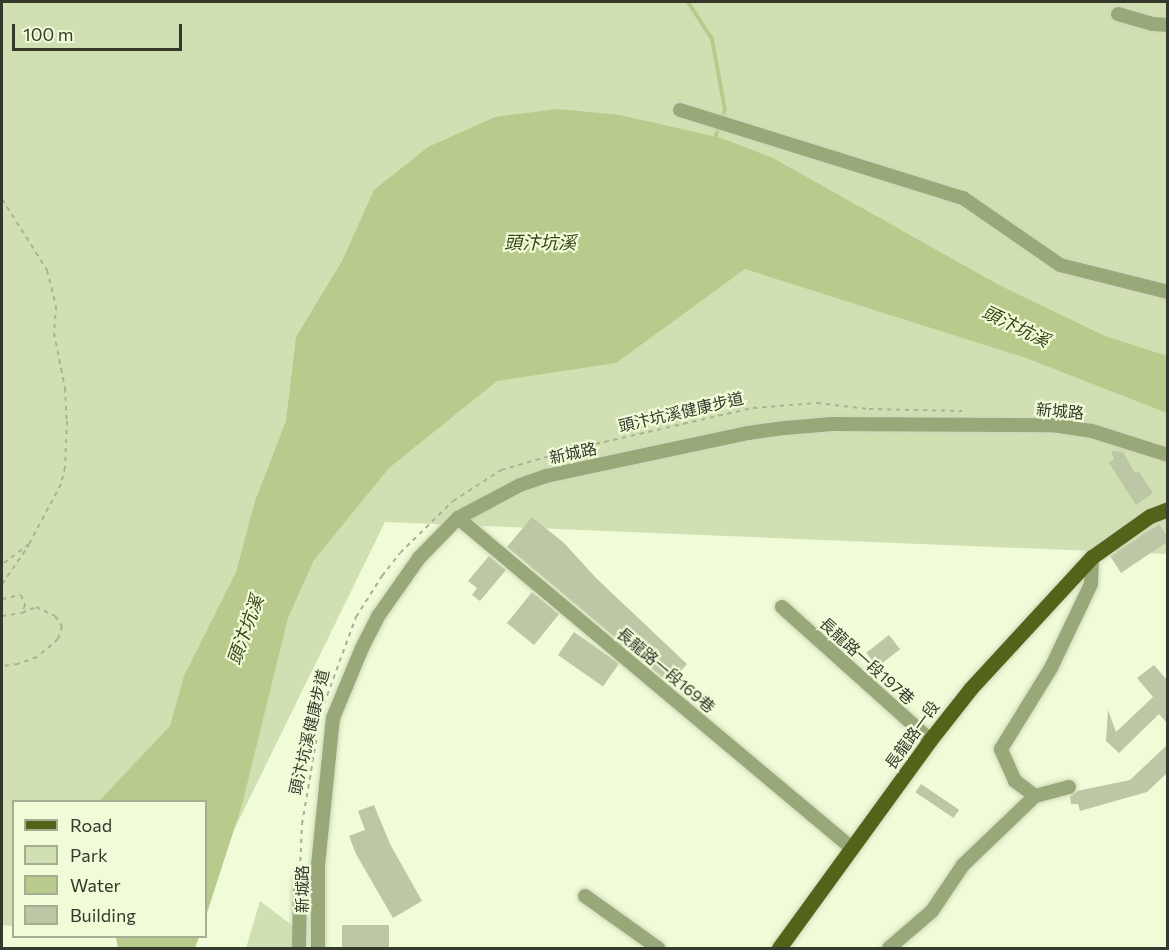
<!DOCTYPE html>
<meta charset="utf-8">
<style>
body{margin:0}
#map{position:relative;width:1169px;height:950px;overflow:hidden;background:#f0fbd8;font-family:Commissioner,"Noto Sans TC",sans-serif}
div>[style]{position:absolute}
.green>*{inset:0;background:#d1e0b2}
.water>*{inset:0;background:#b8cb8c}
.stream>*{height:4px;margin:-2px;padding:0 2px;transform-origin:2px;border-radius:2px;background:#b8cb8c}
.building>*{inset:0;background:#bcc7a6;transform-origin:0 0}
.path>*{height:2px;margin-top:-1px;transform-origin:0;background:repeating-linear-gradient(90deg,#a9b297 0 4.5px,transparent 0 9px)}
.roads{filter:drop-shadow(0 0 2px #ced8b9) drop-shadow(0 0 2px #ced8b9)}
.minor>*{height:14px;margin:-7px;padding:0 7px;transform-origin:7px;border-radius:7px;background:#99a879}
.major>*{height:15px;margin:-7.5px;padding:0 7.5px;transform-origin:7.5px;border-radius:7.5px;background:#52641a}
span{translate:-50% -50%;white-space:nowrap;text-align:center;line-height:1.15;-webkit-text-stroke:4.5px #f0fbd8;paint-order:stroke}
.street-label{font-size:16px;color:#35392c}
.water-label{font-size:18px;color:#384416;font-style:italic}
.frame{position:absolute;inset:0;border:3px solid #35392c;pointer-events:none}
.legend{position:absolute;left:12px;top:800px;width:195px;height:138px;box-sizing:border-box;background:#f0fbd8;border:2px solid #a5ad93;margin:0;padding:8px 10px;list-style:none;font-size:18px;color:#35392c}
.legend li{display:flex;align-items:center;gap:12px;height:30px}
.legend b{width:30px;border:2px solid #a5ad93}
.scale{position:absolute;left:12px;top:24px;width:170px;height:27px;box-sizing:border-box;border:3px solid #35392c;border-top:0;padding-left:8px;font-size:18px;line-height:21px;white-space:nowrap;color:#35392c;-webkit-text-stroke:4px #f0fbd8;paint-order:stroke}
</style>
<div id="map">
<div class="green">
<i style="clip-path:polygon(2px 2px,1167px 2px,1167px 554px,385px 522px,206px 887px,206px 802px,14px 802px,13px 926px,2px 925px)"></i>
<i style="clip-path:polygon(260px 901px,293px 926px,294px 948px,246px 948px)"></i>
</div>
<div class="water">
<i style="clip-path:polygon(558px 109px,620px 115px,721px 138px,773px 158px,999px 285px,1105px 336px,1167px 356px,1167px 413px,1026px 358px,745px 269px,616px 363px,497px 381px,389px 468px,314px 560px,288px 618px,242px 805px,206px 916px,206px 802px,99px 801px,170px 726px,184px 676px,236px 572px,255px 501px,286px 421px,296px 337px,342px 261px,374px 190px,428px 147px,495px 117px)"></i>
<i style="clip-path:polygon(116px 937px,116px 936px,199px 937px,195px 948px,118px 948px)"></i>
</div>
<div class="stream">
<i style="left:688px;top:2px;width:44px;rotate:57deg"></i>
<i style="left:712px;top:39px;width:72px;rotate:79.6deg"></i>
<i style="left:725px;top:110px;width:32px;rotate:110deg"></i>
</div>
<div class="building">
<i style="clip-path:polygon(1111px 451px,1123px 452px,1135px 473px,1139px 472px,1153px 493px,1136px 505px,1109px 463px,1114px 459px)"></i>
<i style="clip-path:polygon(532px 517px,564px 543px,597px 579px,687px 664px,670px 684px,507px 547px)"></i>
<i style="clip-path:polygon(1159px 524px,1167px 536px,1167px 542px,1121px 573px,1110px 556px)"></i>
<i style="clip-path:polygon(489px 556px,506px 570px,480px 601px,472px 595px,477px 588px,468px 581px)"></i>
<i style="left:532px;top:592px;width:35px;height:40px;rotate:39deg"></i>
<i style="left:574px;top:632px;width:55px;height:28px;rotate:35deg"></i>
<i style="left:889px;top:635px;width:18px;height:29px;rotate:52deg"></i>
<i style="clip-path:polygon(1154px 665px,1167px 680px,1167px 723px,1159px 714px,1119px 753px,1106px 741px,1108px 710px,1116px 732px,1153px 697px,1137px 678px)"></i>
<i style="clip-path:polygon(1167px 745px,1167px 773px,1147px 792px,1080px 811px,1078px 804px,1071px 804px,1070px 796px,1077px 791px,1130px 780px)"></i>
<i style="left:921px;top:784px;width:46px;height:10px;rotate:34deg"></i>
<i style="clip-path:polygon(374px 805px,390px 844px,422px 901px,393px 918px,356px 854px,349px 836px,365px 830px,358px 811px)"></i>
<i style="left:342px;top:925px;width:47px;height:23px"></i>
</div>
<div class="path">
<i style="left:2px;top:199px;width:84px;rotate:57.6deg"></i>
<i style="left:47px;top:270px;width:37px;rotate:76deg"></i>
<i style="left:56px;top:306px;width:27px;rotate:94deg"></i>
<i style="left:54px;top:333px;width:56px;rotate:78.7deg"></i>
<i style="left:65px;top:388px;width:33px;rotate:87deg"></i>
<i style="left:67px;top:421px;width:46px;rotate:92.5deg"></i>
<i style="left:65px;top:467px;width:17px;rotate:103deg"></i>
<i style="left:61px;top:484px;width:68px;rotate:118.1deg"></i>
<i style="left:29px;top:544px;width:34px;rotate:143deg"></i>
<i style="left:2px;top:584px;width:47px;rotate:-55.3deg"></i>
<i style="left:2px;top:599px;width:19px;rotate:-12deg"></i>
<i style="left:21px;top:595px;width:11px;rotate:68deg"></i>
<i style="left:25px;top:605px;width:9px;rotate:111deg"></i>
<i style="left:2px;top:616px;width:20px;rotate:-9deg"></i>
<i style="left:22px;top:613px;width:15px;rotate:-23deg"></i>
<i style="left:36px;top:607px;width:21px;rotate:25deg"></i>
<i style="left:55px;top:616px;width:12px;rotate:55deg"></i>
<i style="left:62px;top:626px;width:14px;rotate:107deg"></i>
<i style="left:58px;top:639px;width:28px;rotate:139deg"></i>
<i style="left:37px;top:657px;width:20px;rotate:160deg"></i>
<i style="left:18px;top:664px;width:16px;rotate:173deg"></i>
<i style="left:324px;top:704px;width:93px;rotate:-69.8deg"></i>
<i style="left:356px;top:617px;width:49px;rotate:-57.6deg"></i>
<i style="left:382px;top:576px;width:29px;rotate:-52deg"></i>
<i style="left:400px;top:553px;width:74px;rotate:-44.5deg"></i>
<i style="left:453px;top:501px;width:57px;rotate:-32.9deg"></i>
<i style="left:501px;top:470px;width:80px;rotate:-15.9deg"></i>
<i style="left:578px;top:448px;width:180px;rotate:-12.9deg"></i>
<i style="left:753px;top:408px;width:64px;rotate:-4.5deg"></i>
<i style="left:817px;top:403px;width:52px;rotate:6.6deg"></i>
<i style="left:869px;top:409px;width:93px;rotate:1.2deg"></i>
<i style="left:300px;top:870px;width:46px;rotate:-87.5deg"></i>
<i style="left:302px;top:824px;width:95px;rotate:-80.3deg"></i>
</div>
<div class="roads">
<div class="minor">
<i style="left:1118px;top:14px;width:36px;rotate:16deg"></i>
<i style="left:1153px;top:24px;width:15px;rotate:4deg"></i>
<i style="left:680px;top:110px;width:296px;rotate:17.3deg"></i>
<i style="left:963px;top:198px;width:118px;rotate:34.6deg"></i>
<i style="left:1060px;top:265px;width:111px;rotate:14deg"></i>
<i style="left:458px;top:518px;width:515px;rotate:39.96deg"></i>
<i style="left:782px;top:607px;width:199px;rotate:41.9deg"></i>
<i style="left:1069px;top:787px;width:35px;rotate:165deg"></i>
<i style="left:1035px;top:796px;width:25px;rotate:-143deg"></i>
<i style="left:1015px;top:781px;width:35px;rotate:-114deg"></i>
<i style="left:1001px;top:749px;width:95px;rotate:-58.3deg"></i>
<i style="left:1051px;top:668px;width:93px;rotate:-64.5deg"></i>
<i style="left:1091px;top:584px;width:27px;rotate:-88deg"></i>
<i style="left:585px;top:896px;width:90px;rotate:35.5deg"></i>
<i style="left:299px;top:948px;width:67px;rotate:-89.1deg"></i>
<i style="left:318px;top:948px;width:83px;rotate:-90deg"></i>
<i style="left:318px;top:865px;width:148px;rotate:-84.2deg"></i>
<i style="left:333px;top:718px;width:76px;rotate:-67.5deg"></i>
<i style="left:362px;top:648px;width:37px;rotate:-63deg"></i>
<i style="left:379px;top:615px;width:70px;rotate:-54.9deg"></i>
<i style="left:419px;top:558px;width:56px;rotate:-45.7deg"></i>
<i style="left:458px;top:518px;width:70px;rotate:-28deg"></i>
<i style="left:520px;top:485px;width:28px;rotate:-19deg"></i>
<i style="left:546px;top:476px;width:207px;rotate:-12deg"></i>
<i style="left:748px;top:433px;width:37px;rotate:-8deg"></i>
<i style="left:785px;top:428px;width:47px;rotate:-4.9deg"></i>
<i style="left:832px;top:424px;width:220px;rotate:0.3deg"></i>
<i style="left:1052px;top:425px;width:40px;rotate:8.5deg"></i>
<i style="left:1092px;top:431px;width:80px;rotate:17.5deg"></i>
<i style="left:889px;top:948px;width:57px;rotate:-40.7deg"></i>
<i style="left:932px;top:911px;width:55px;rotate:-56deg"></i>
<i style="left:963px;top:865px;width:100px;rotate:-43.8deg"></i>
</div>
<div class="major">
<i style="left:779px;top:948px;width:257px;rotate:-54deg"></i>
<i style="left:930px;top:740px;width:66px;rotate:-51.7deg"></i>
<i style="left:971px;top:688px;width:178px;rotate:-47.3deg"></i>
<i style="left:1092px;top:557px;width:71px;rotate:-35.3deg"></i>
<i style="left:1150px;top:516px;width:19px;rotate:-21deg"></i>
</div>
</div>
<div class="street-label">
<span style="left:1060px;top:411px;rotate:5deg">新城路</span>
<span style="left:681px;top:412px;rotate:-13deg">頭汴坑溪健康步道</span>
<span style="left:573px;top:453px;rotate:-12deg">新城路</span>
<span style="left:867px;top:661px;rotate:42deg">長龍路一段197巷</span>
<span style="left:666px;top:670px;rotate:40deg">長龍路一段169巷</span>
<span style="left:309px;top:732px;rotate:-77deg">頭汴坑溪健康步道</span>
<span style="left:912px;top:735px;rotate:-54deg">長龍路一段</span>
<span style="left:302px;top:889px;rotate:-90deg">新城路</span>
</div>
<div class="water-label">
<span style="left:540px;top:242px">頭汴坑溪</span>
<span style="left:1016px;top:326px;rotate:26deg">頭汴坑溪</span>
<span style="left:245px;top:630px;rotate:-70deg">頭汴坑溪</span>
</div>
<div class="frame"></div>
<ul class="legend">
<li><b style="height:8px;background:#52641a"></b>Road</li>
<li><b style="height:16px;background:#d1e0b2"></b>Park</li>
<li><b style="height:16px;background:#b8cb8c"></b>Water</li>
<li><b style="height:16px;background:#bcc7a6"></b>Building</li>
</ul>
<div class="scale">100 m</div>
</div>
